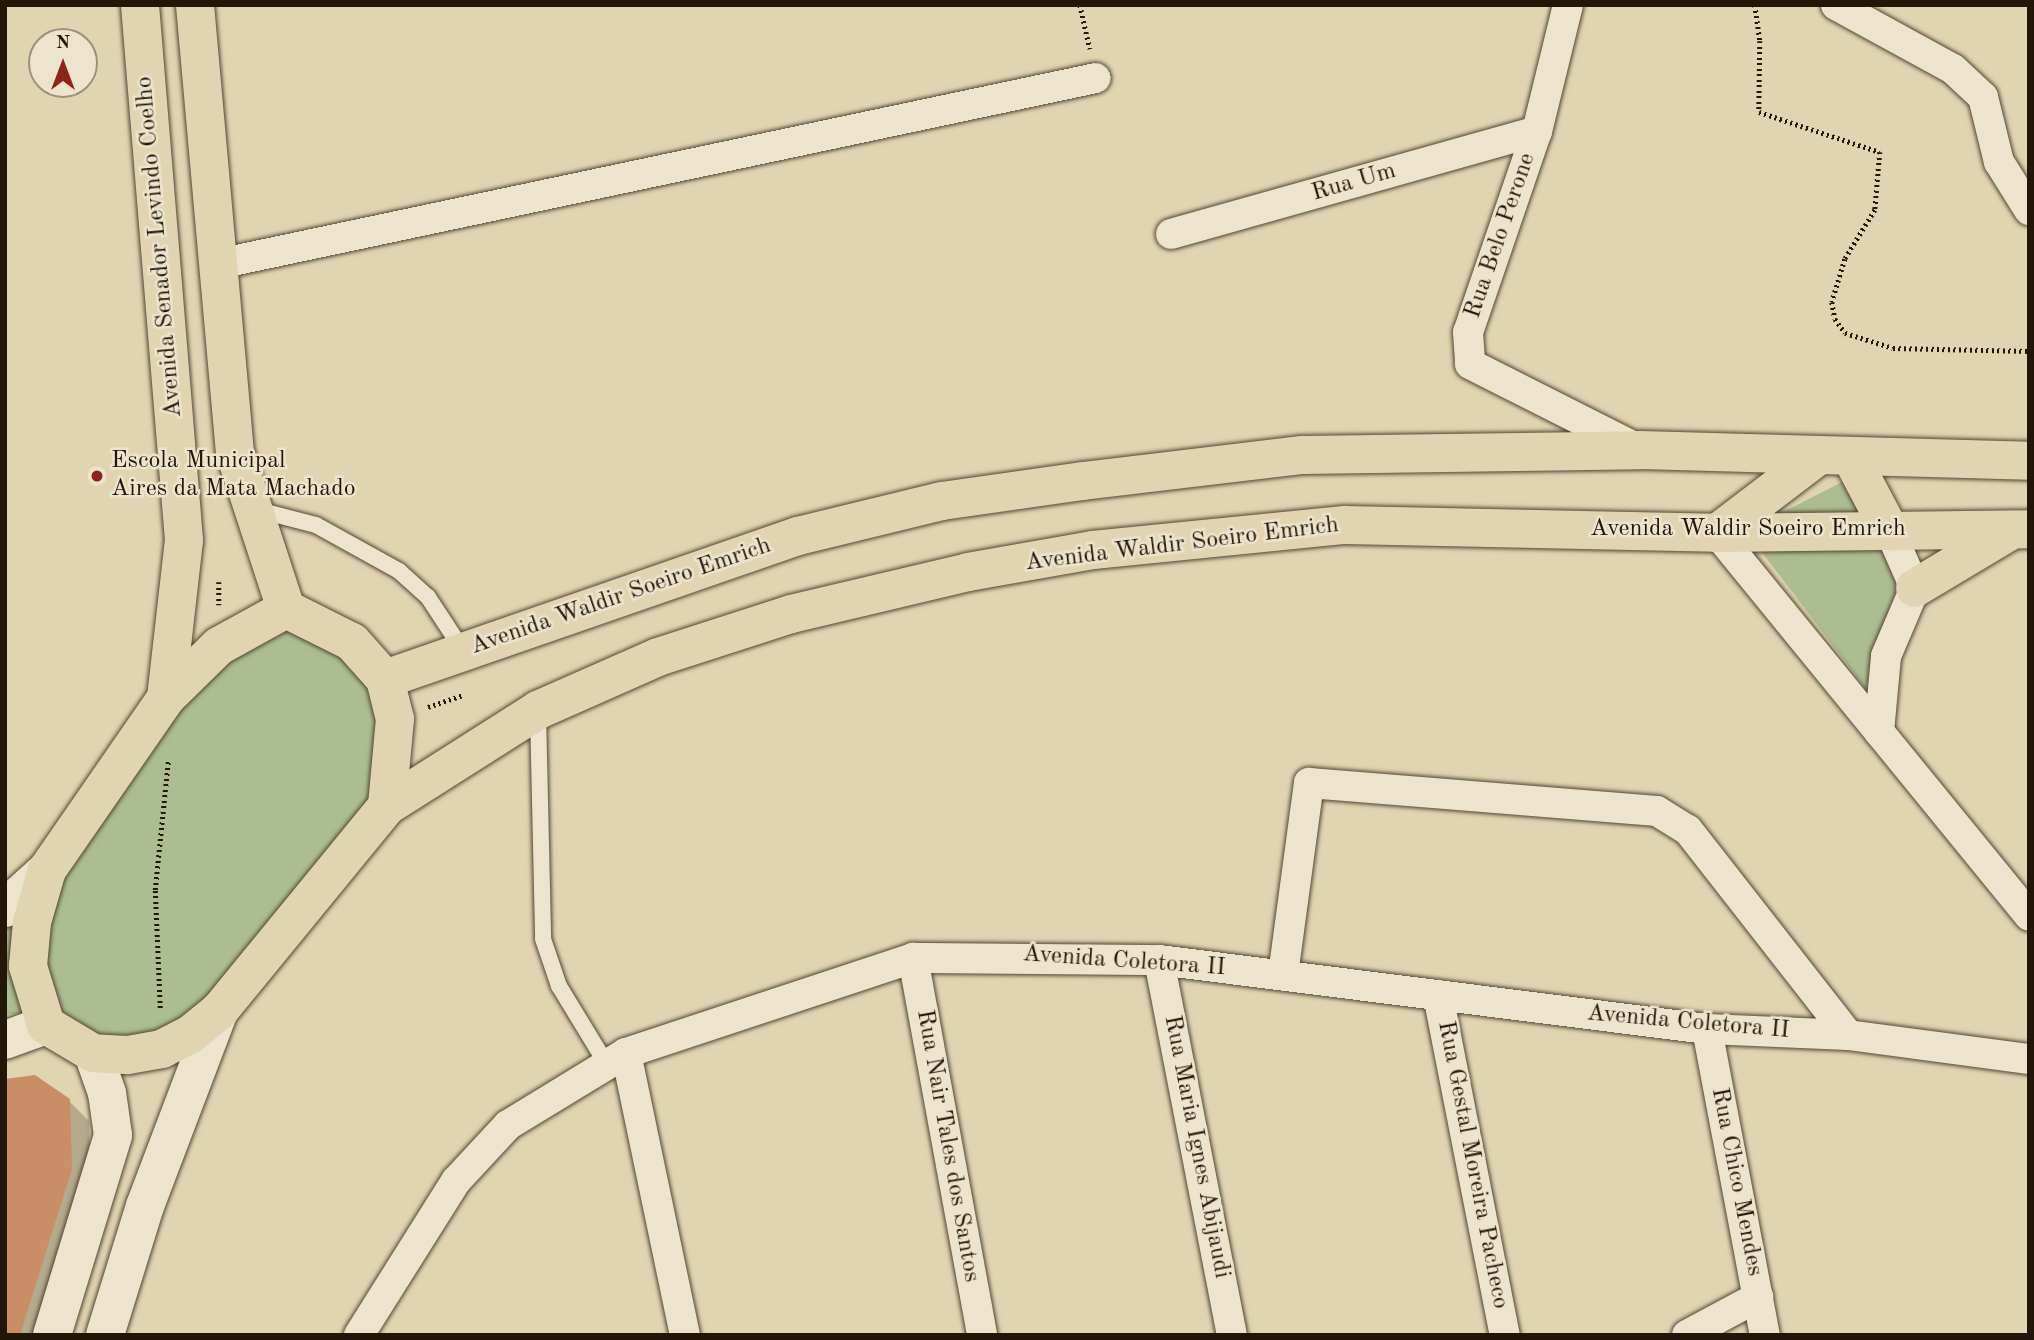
<!DOCTYPE html>
<style>
body{margin:0}
#map{position:relative;width:2034px;height:1340px;overflow:hidden;background:#e1d5b1;font-family:"Old Standard TT",serif}
div>[style]{position:absolute}
.green>*{inset:0;background:#acbe91}
.shadow>*{inset:0;background:#0003}
.building>*{inset:0;background:#c98e66}
.path>*{height:4.5px;margin-top:-2.25px;transform-origin:0;background:repeating-linear-gradient(90deg,#221609 0 2px,transparent 0 5.5px)}
.roads{filter:drop-shadow(0 0 2px #524633) drop-shadow(0 0 2px #524633)}
.lane>*{height:16px;margin:-8px;padding:0 8px;transform-origin:8px;border-radius:8px;background:#ece4cc}
.street>*{height:30px;margin:-15px;padding:0 15px;transform-origin:15px;border-radius:15px;background:#ece4cc}
.secondary>*{height:38px;margin:-19px;padding:0 19px;transform-origin:19px;border-radius:19px;background:#ece4cc}
.primary>*{height:38px;margin:-19px;padding:0 19px;transform-origin:19px;border-radius:19px;background:#e1d5b1}
.dots>*{width:19px;height:19px;translate:-50% -50%;box-sizing:border-box;border:4px solid #ece4cc;border-radius:50%}
span{translate:-50% -50%;white-space:nowrap;text-align:center;line-height:1.15;-webkit-text-stroke:5px #ece4cc;paint-order:stroke}
.street-label{font-size:24px;color:#221609}
.poi-label{font-size:24px;color:#221609}
.left{translate:0 -50%;text-align:left}
.frame{position:absolute;inset:0;border:7px solid #221609;pointer-events:none}
.north{position:absolute;left:28px;top:28px;width:70px;height:70px;box-sizing:border-box;background:#ece4cc;border:2px solid #9b927e;border-radius:50%;rotate:0deg;font-size:19px;font-weight:700;line-height:28px;text-align:center;color:#221609}
.north::after{content:'';display:block;margin:auto;width:24px;height:32px;background:#8f2418;clip-path:polygon(50% 0,100% 100%,50% 72%,0 100%)}
</style>
<div id="map">
<div class="green">
<i style="clip-path:polygon(1844px 481px,1869px 516px,1775px 516px)"></i>
<i style="clip-path:polygon(1882px 543px,1898px 583px,1866px 689px,1761px 551px)"></i>
<i style="clip-path:polygon(252px 615px,311px 631px,380px 680px,379px 788px,208px 1006px,167px 1030px,96px 1042px,52px 1013px,38px 956px,55px 873px)"></i>
<i style="clip-path:polygon(27px 902px,30px 1012px,5px 1015px,5px 922px)"></i>
</div>
<div class="shadow">
<i style="clip-path:polygon(68px 1100px,89px 1121px,91px 1189px,46px 1335px,5px 1335px)"></i>
</div>
<div class="building">
<i style="clip-path:polygon(35px 1075px,70px 1099px,72px 1169px,20px 1335px,5px 1335px,5px 1079px)"></i>
</div>
<div class="path">
<i style="left:1080px;top:5px;width:45px;rotate:77.2deg"></i>
<i style="left:1755px;top:5px;width:36px;rotate:82deg"></i>
<i style="left:1760px;top:41px;width:71px;rotate:90.8deg"></i>
<i style="left:1759px;top:112px;width:127px;rotate:18.3deg"></i>
<i style="left:1880px;top:152px;width:58px;rotate:94.9deg"></i>
<i style="left:1875px;top:210px;width:57px;rotate:121.5deg"></i>
<i style="left:1845px;top:259px;width:45px;rotate:106.8deg"></i>
<i style="left:1832px;top:302px;width:17px;rotate:80deg"></i>
<i style="left:1835px;top:319px;width:17px;rotate:54deg"></i>
<i style="left:1845px;top:333px;width:50px;rotate:17.4deg"></i>
<i style="left:1893px;top:348px;width:136px;rotate:1.3deg"></i>
<i style="left:219px;top:582px;width:23px;rotate:90deg"></i>
<i style="left:428px;top:707px;width:36px;rotate:-19deg"></i>
<i style="left:160px;top:1008px;width:118px;rotate:-92.4deg"></i>
<i style="left:155px;top:890px;width:129px;rotate:-84.2deg"></i>
</div>
<div class="roads">
<div class="lane">
<i style="left:254px;top:509px;width:64px;rotate:14.5deg"></i>
<i style="left:316px;top:525px;width:95px;rotate:29deg"></i>
<i style="left:399px;top:571px;width:39px;rotate:42deg"></i>
<i style="left:428px;top:597px;width:66px;rotate:56.8deg"></i>
<i style="left:538px;top:712px;width:227px;rotate:88.7deg"></i>
<i style="left:543px;top:939px;width:50px;rotate:71.2deg"></i>
<i style="left:559px;top:986px;width:92px;rotate:58.7deg"></i>
</div>
<div class="street">
<i style="left:1568px;top:5px;width:130px;rotate:103.8deg"></i>
<i style="left:1537px;top:131px;width:213px;rotate:108.9deg"></i>
<i style="left:1468px;top:332px;width:32px;rotate:86deg"></i>
<i style="left:1470px;top:364px;width:191px;rotate:26.8deg"></i>
<i style="left:1836px;top:5px;width:133px;rotate:28.7deg"></i>
<i style="left:1953px;top:69px;width:41px;rotate:43deg"></i>
<i style="left:1983px;top:97px;width:67px;rotate:76.2deg"></i>
<i style="left:1999px;top:162px;width:57px;rotate:58deg"></i>
<i style="left:1171px;top:234px;width:380px;rotate:-15.7deg"></i>
<i style="left:218px;top:264px;width:897px;rotate:-11.96deg"></i>
<i style="left:1717px;top:533px;width:494px;rotate:50.8deg"></i>
<i style="left:1879px;top:732px;width:76px;rotate:-84.7deg"></i>
<i style="left:1886px;top:656px;width:74px;rotate:-66.9deg"></i>
<i style="left:1915px;top:588px;width:62px;rotate:-113.7deg"></i>
<i style="left:913px;top:958px;width:383px;rotate:79.6deg"></i>
<i style="left:1159px;top:960px;width:382px;rotate:79deg"></i>
<i style="left:1283px;top:975px;width:194px;rotate:-82.3deg"></i>
<i style="left:1309px;top:783px;width:349px;rotate:4.6deg"></i>
<i style="left:1657px;top:811px;width:36px;rotate:32deg"></i>
<i style="left:1688px;top:830px;width:260px;rotate:52deg"></i>
<i style="left:1438px;top:995px;width:347px;rotate:78.9deg"></i>
<i style="left:1707px;top:1029px;width:311px;rotate:79.3deg"></i>
<i style="left:626px;top:1053px;width:288px;rotate:78.2deg"></i>
<i style="left:359px;top:1335px;width:182px;rotate:-57.8deg"></i>
<i style="left:456px;top:1181px;width:76px;rotate:-47.1deg"></i>
<i style="left:508px;top:1125px;width:138px;rotate:-31.4deg"></i>
<i style="left:626px;top:1053px;width:302px;rotate:-18.3deg"></i>
<i style="left:913px;top:958px;width:246px;rotate:0.5deg"></i>
<i style="left:1159px;top:960px;width:552px;rotate:7.18deg"></i>
<i style="left:1707px;top:1029px;width:141px;rotate:2.4deg"></i>
<i style="left:1848px;top:1035px;width:183px;rotate:7.6deg"></i>
<i style="left:1687px;top:1335px;width:81px;rotate:-28.2deg"></i>
</div>
<div class="secondary">
<i style="left:5px;top:908px;width:57px;rotate:-42.1deg"></i>
<i style="left:5px;top:1040px;width:44px;rotate:-20.1deg"></i>
<i style="left:52px;top:1335px;width:209px;rotate:-73deg"></i>
<i style="left:113px;top:1135px;width:42px;rotate:-98.1deg"></i>
<i style="left:107px;top:1093px;width:42px;rotate:-109.3deg"></i>
<i style="left:105px;top:1335px;width:135px;rotate:-72.8deg"></i>
<i style="left:145px;top:1206px;width:209px;rotate:-69.2deg"></i>
</div>
<div class="primary">
<i style="left:140px;top:5px;width:537px;rotate:85.3deg"></i>
<i style="left:184px;top:540px;width:159px;rotate:96.5deg"></i>
<i style="left:195px;top:5px;width:450px;rotate:84.9deg"></i>
<i style="left:235px;top:453px;width:164px;rotate:71.9deg"></i>
<i style="left:1851px;top:457px;width:84px;rotate:62.2deg"></i>
<i style="left:1717px;top:533px;width:127px;rotate:-37.3deg"></i>
<i style="left:1915px;top:588px;width:113px;rotate:-30.9deg"></i>
<i style="left:286px;top:609px;width:74px;rotate:26.6deg"></i>
<i style="left:352px;top:642px;width:50px;rotate:48.3deg"></i>
<i style="left:385px;top:679px;width:41px;rotate:76deg"></i>
<i style="left:395px;top:719px;width:87px;rotate:95.3deg"></i>
<i style="left:387px;top:806px;width:265px;rotate:129.3deg"></i>
<i style="left:219px;top:1011px;width:36px;rotate:141deg"></i>
<i style="left:191px;top:1034px;width:33px;rotate:153deg"></i>
<i style="left:162px;top:1049px;width:36px;rotate:170deg"></i>
<i style="left:127px;top:1055px;width:34px;rotate:-177deg"></i>
<i style="left:93px;top:1053px;width:55px;rotate:-149.2deg"></i>
<i style="left:46px;top:1025px;width:62px;rotate:-107deg"></i>
<i style="left:28px;top:966px;width:44px;rotate:-84.8deg"></i>
<i style="left:32px;top:922px;width:54px;rotate:-73.9deg"></i>
<i style="left:47px;top:870px;width:209px;rotate:-55.3deg"></i>
<i style="left:166px;top:698px;width:74px;rotate:-44.5deg"></i>
<i style="left:219px;top:646px;width:77px;rotate:-28.9deg"></i>
<i style="left:385px;top:679px;width:437px;rotate:-19.1deg"></i>
<i style="left:798px;top:536px;width:148px;rotate:-13.7deg"></i>
<i style="left:942px;top:501px;width:142px;rotate:-8.1deg"></i>
<i style="left:1083px;top:481px;width:221px;rotate:-6.8deg"></i>
<i style="left:1302px;top:455px;width:338px;rotate:-0.8deg"></i>
<i style="left:1640px;top:450px;width:389px;rotate:1.6deg"></i>
<i style="left:387px;top:806px;width:179px;rotate:-32.4deg"></i>
<i style="left:538px;top:710px;width:131px;rotate:-23.8deg"></i>
<i style="left:658px;top:657px;width:140px;rotate:-17.9deg"></i>
<i style="left:791px;top:614px;width:182px;rotate:-13.3deg"></i>
<i style="left:968px;top:572px;width:127px;rotate:-10deg"></i>
<i style="left:1093px;top:550px;width:253px;rotate:-5.7deg"></i>
<i style="left:1345px;top:525px;width:372px;rotate:1.2deg"></i>
<i style="left:1717px;top:533px;width:312px;rotate:-0.7deg"></i>
</div>
</div>
<div class="dots">
<i style="left:97px;top:476px;background:#8f2418"></i>
</div>
<div class="street-label">
<span style="left:1354px;top:183px;rotate:-16deg">Rua Um</span>
<span style="left:1501px;top:236px;rotate:-71deg">Rua Belo Perone</span>
<span style="left:160px;top:247px;rotate:-95deg">Avenida Senador Levindo Coelho</span>
<span style="left:1748px;top:530px">Avenida Waldir Soeiro Emrich</span>
<span style="left:1182px;top:545px;rotate:-7deg">Avenida Waldir Soeiro Emrich</span>
<span style="left:621px;top:597px;rotate:-19deg">Avenida Waldir Soeiro Emrich</span>
<span style="left:1124px;top:962px;rotate:4deg">Avenida Coletora II</span>
<span style="left:1688px;top:1023px;rotate:5deg">Avenida Coletora II</span>
<span style="left:947px;top:1146px;rotate:80deg">Rua Nair Tales dos Santos</span>
<span style="left:1196px;top:1147px;rotate:79deg">Rua Maria Ignes Abijaudi</span>
<span style="left:1472px;top:1165px;rotate:79deg">Rua Gestal Moreira Pacheco</span>
<span style="left:1736px;top:1182px;rotate:79deg">Rua Chico Mendes</span>
</div>
<div class="poi-label">
<span class="left" style="left:111px;top:476px">Escola Municipal<br>Aires da Mata Machado</span>
</div>
<div class="frame"></div>
<div class="north">N</div>
</div>
